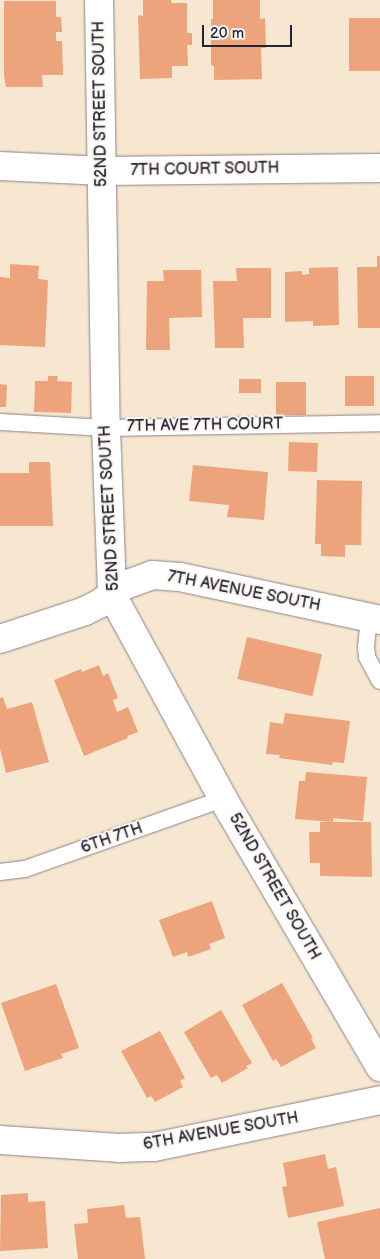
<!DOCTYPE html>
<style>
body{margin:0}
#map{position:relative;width:380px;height:1259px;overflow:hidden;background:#f7e7d1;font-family:"Balsamiq Sans",sans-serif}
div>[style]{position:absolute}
.building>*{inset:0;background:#eda47c;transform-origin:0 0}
.roads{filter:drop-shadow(0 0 1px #8c8486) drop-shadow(0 0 1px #8c8486)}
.lane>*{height:16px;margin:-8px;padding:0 8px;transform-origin:8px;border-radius:8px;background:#fff}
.street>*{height:28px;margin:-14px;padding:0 14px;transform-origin:14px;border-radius:14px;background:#fff}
span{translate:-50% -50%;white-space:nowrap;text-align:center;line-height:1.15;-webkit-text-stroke:4px #fbf7ec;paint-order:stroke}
.street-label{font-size:16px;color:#22223b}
.scale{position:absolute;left:202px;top:25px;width:90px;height:22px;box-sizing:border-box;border:2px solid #22223b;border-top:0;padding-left:6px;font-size:15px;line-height:18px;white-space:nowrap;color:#22223b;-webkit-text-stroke:4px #fbf7ec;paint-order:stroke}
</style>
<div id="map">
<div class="building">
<i style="clip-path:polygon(143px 0,171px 0,171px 3px,187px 3px,187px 33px,192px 33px,192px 45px,187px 45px,188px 66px,172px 66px,172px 78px,140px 79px,138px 15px,143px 16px)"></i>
<i style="clip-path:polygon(213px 0,260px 0,260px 19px,265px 18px,266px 48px,261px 48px,262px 79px,214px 80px,214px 66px,211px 65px,211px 19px,213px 19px)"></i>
<i style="clip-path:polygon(4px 1px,56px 1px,56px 17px,61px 17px,62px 32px,56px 32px,56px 41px,62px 41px,63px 75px,42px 75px,43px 87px,6px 87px,4px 75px)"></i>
<i style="left:380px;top:18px;width:53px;height:31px;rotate:90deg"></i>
<i style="clip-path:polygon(377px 256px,380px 256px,380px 328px,358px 328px,357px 267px,377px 267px)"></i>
<i style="clip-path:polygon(10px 264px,39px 266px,38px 279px,48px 280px,45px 347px,0 345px,0 277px,10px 278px)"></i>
<i style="clip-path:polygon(338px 267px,339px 325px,313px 326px,313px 321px,285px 322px,285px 272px,302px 271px,302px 275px,309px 274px,309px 268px)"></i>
<i style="clip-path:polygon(236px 268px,271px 268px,271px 318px,243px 318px,244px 348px,215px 348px,213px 281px,237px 281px)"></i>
<i style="clip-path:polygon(163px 270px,201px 270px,202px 317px,169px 318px,170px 350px,146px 350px,147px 281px,164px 281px)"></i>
<i style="clip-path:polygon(48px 376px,58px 376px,57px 381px,72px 382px,71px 413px,34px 412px,35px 381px,48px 381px)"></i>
<i style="left:345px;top:376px;width:29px;height:30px"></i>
<i style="left:239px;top:379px;width:22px;height:14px"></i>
<i style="left:276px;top:382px;width:30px;height:33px"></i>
<i style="clip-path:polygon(0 384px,7px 385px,6px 407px,0 407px)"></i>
<i style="left:289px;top:442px;width:29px;height:29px;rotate:2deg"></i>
<i style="clip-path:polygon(29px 462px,50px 462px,53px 526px,0 526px,0 473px,29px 473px)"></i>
<i style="clip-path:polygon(193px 465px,268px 472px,264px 520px,227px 517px,229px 505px,189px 501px)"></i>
<i style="clip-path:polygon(317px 480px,362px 481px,361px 545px,345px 545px,345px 557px,321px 556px,321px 544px,315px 544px)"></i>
<i style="left:247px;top:637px;width:77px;height:43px;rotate:13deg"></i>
<i style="clip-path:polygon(99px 665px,103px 676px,108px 673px,118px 698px,113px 700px,117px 712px,128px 707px,138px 732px,127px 736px,128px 738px,84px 756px,54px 680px,81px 669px,82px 672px)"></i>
<i style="clip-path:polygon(3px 697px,7px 709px,32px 702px,49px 762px,6px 773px,0 749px,0 698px)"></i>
<i style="clip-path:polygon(285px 713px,350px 721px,344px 763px,333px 762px,332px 765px,279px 758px,280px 755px,266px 754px,270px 722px,283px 724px)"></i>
<i style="clip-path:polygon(306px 772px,367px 777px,363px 821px,333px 818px,333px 822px,295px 819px,299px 781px,305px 781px)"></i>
<i style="clip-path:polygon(320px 822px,371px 822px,372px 877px,320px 876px,320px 863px,310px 863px,309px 832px,320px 832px)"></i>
<i style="clip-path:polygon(212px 901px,225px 938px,209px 944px,211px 949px,188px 957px,187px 952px,173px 957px,159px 920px)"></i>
<i style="clip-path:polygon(282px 983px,313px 1038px,311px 1039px,316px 1048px,281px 1067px,276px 1059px,273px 1061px,242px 1005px)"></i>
<i style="clip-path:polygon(56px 984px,79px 1048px,61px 1054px,63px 1058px,25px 1071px,1px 1003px)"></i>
<i style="clip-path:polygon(221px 1010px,252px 1063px,246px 1066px,248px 1068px,222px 1083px,217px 1075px,211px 1078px,184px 1032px)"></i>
<i style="clip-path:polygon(160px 1031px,185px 1078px,180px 1081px,183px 1087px,155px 1102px,151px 1096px,147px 1098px,121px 1051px)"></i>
<i style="clip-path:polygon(325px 1154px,328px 1169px,336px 1167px,344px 1206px,288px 1218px,282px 1187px,287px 1186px,283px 1163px)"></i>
<i style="clip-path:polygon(28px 1193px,28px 1202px,45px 1201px,48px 1248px,0 1251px,1px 1195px)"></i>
<i style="clip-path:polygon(124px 1205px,126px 1218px,140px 1217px,145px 1259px,78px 1259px,74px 1224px,88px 1223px,87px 1209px)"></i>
<i style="clip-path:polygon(380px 1208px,380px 1259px,325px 1259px,317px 1222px)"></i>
</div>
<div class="roads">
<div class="lane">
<i style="left:0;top:422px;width:106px;rotate:3.2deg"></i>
<i style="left:106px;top:428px;width:274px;rotate:-1deg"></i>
<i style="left:369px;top:618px;width:29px;rotate:96deg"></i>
<i style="left:366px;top:647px;width:10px;rotate:84deg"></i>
<i style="left:367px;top:657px;width:27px;rotate:62deg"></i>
<i style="left:0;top:872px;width:25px;rotate:-7deg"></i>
<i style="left:25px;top:869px;width:210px;rotate:-19.5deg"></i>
</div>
<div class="street">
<i style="left:99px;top:0;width:428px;rotate:89.1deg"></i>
<i style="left:106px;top:428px;width:167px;rotate:87.9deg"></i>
<i style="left:112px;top:595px;width:232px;rotate:61.4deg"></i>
<i style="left:223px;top:799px;width:311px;rotate:59.6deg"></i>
<i style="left:0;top:166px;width:103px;rotate:2.8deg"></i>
<i style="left:103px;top:171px;width:277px;rotate:-0.6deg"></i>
<i style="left:0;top:639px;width:89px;rotate:-18.2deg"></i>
<i style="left:85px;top:611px;width:16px;rotate:-27deg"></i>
<i style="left:99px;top:604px;width:32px;rotate:-36deg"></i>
<i style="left:125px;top:585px;width:29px;rotate:-20deg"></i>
<i style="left:152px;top:575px;width:28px;rotate:4deg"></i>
<i style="left:180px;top:577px;width:205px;rotate:12.1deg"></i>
<i style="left:0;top:1140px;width:119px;rotate:3.8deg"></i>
<i style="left:119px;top:1148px;width:35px;rotate:-2deg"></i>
<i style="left:154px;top:1147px;width:231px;rotate:-11.7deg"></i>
</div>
</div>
<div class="street-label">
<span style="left:101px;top:104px;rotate:-91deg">52ND STREET SOUTH</span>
<span style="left:205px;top:170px;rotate:-1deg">7TH COURT SOUTH</span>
<span style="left:205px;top:426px;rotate:-1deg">7TH AVE 7TH COURT</span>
<span style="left:110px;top:508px;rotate:-93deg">52ND STREET SOUTH</span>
<span style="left:244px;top:592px;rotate:11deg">7TH AVENUE SOUTH</span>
<span style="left:112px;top:839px;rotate:-19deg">6TH 7TH</span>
<span style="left:274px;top:887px;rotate:60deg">52ND STREET SOUTH</span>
<span style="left:221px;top:1132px;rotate:-10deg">6TH AVENUE SOUTH</span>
</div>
<div class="scale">20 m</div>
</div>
